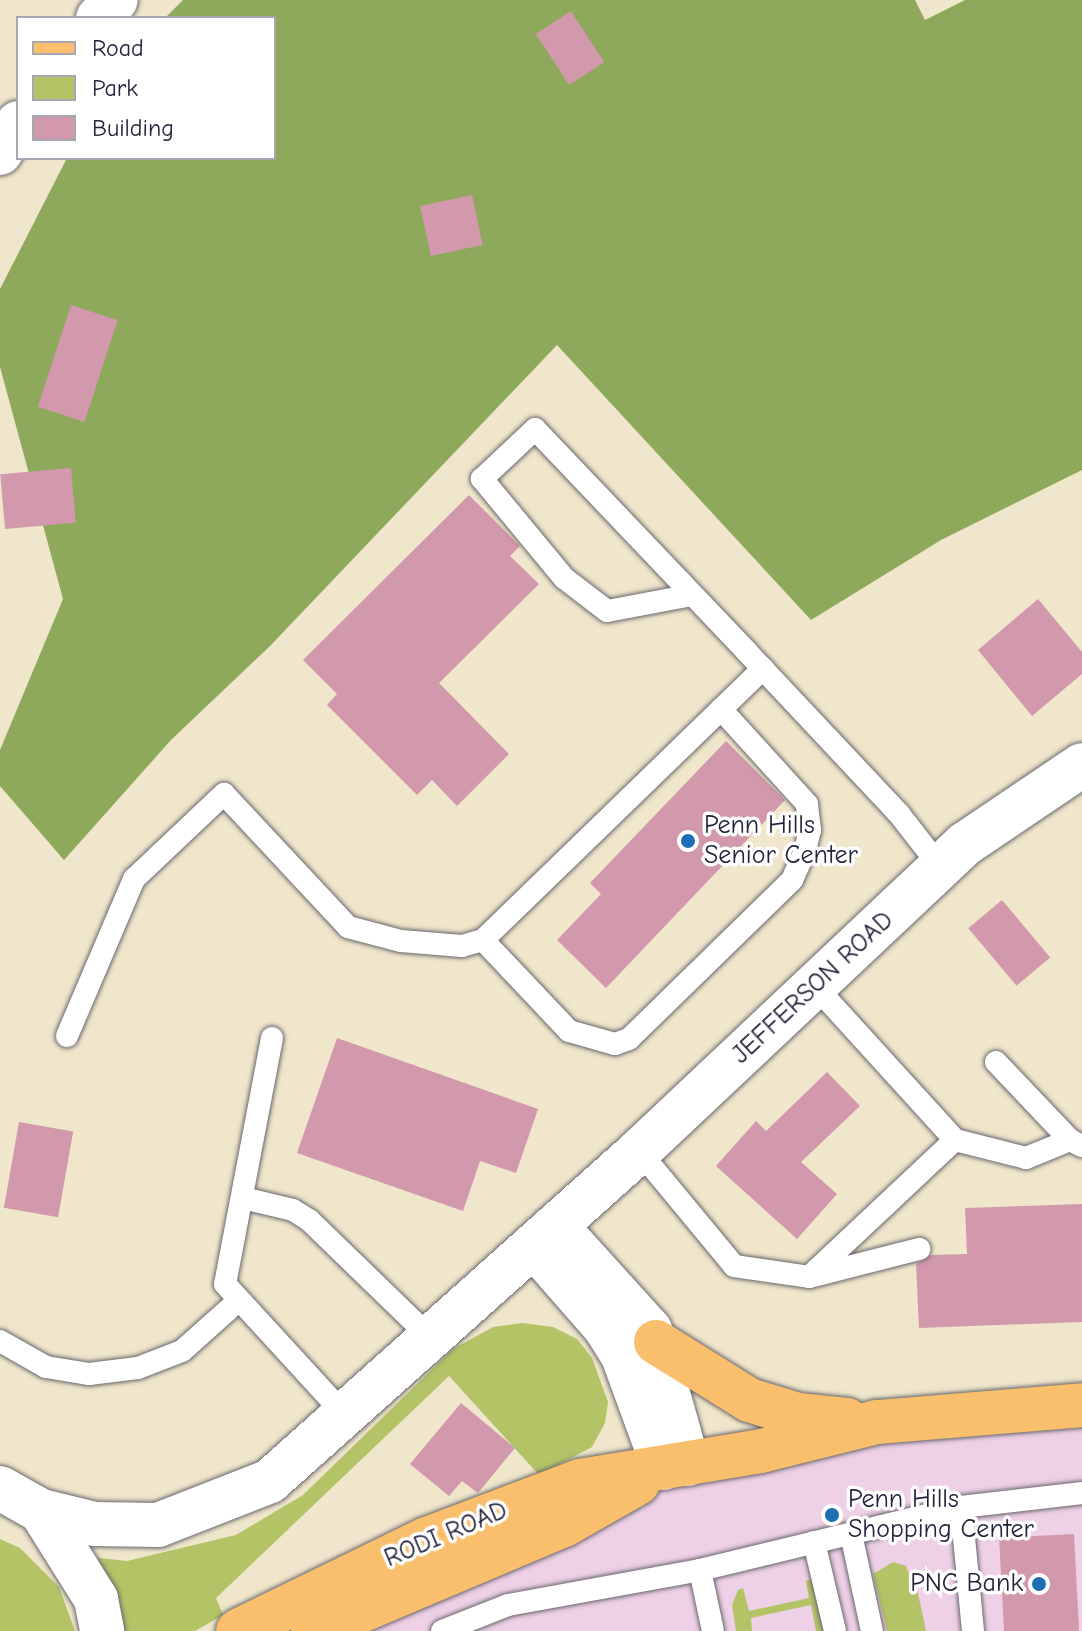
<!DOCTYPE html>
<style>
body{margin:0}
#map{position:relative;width:1082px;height:1631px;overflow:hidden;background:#efe6cb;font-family:"Comic Neue",sans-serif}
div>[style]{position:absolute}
.built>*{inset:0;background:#eed0e7}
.green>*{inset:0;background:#b3c366}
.forest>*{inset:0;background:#8ea95b}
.building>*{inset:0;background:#d298ab;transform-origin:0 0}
.roads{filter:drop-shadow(0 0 2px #6a676d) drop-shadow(0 0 2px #6a676d)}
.service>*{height:22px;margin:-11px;padding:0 11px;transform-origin:11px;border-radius:11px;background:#fff}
.tertiary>*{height:44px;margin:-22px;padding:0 22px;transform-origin:22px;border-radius:22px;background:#fff}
.primary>*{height:44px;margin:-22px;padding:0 22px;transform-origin:22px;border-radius:22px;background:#f9bf6d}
.dots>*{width:22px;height:22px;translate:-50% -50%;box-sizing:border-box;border:4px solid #fff;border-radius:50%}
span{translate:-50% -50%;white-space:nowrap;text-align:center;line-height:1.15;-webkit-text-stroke:7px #fff;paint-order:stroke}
.poi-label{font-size:26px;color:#22223b}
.left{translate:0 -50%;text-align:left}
.right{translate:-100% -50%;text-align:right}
.street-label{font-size:26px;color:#22223b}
.legend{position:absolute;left:16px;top:16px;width:260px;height:144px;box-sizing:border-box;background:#fff;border:2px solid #a7a7b1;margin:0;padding:10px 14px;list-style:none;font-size:24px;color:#22223b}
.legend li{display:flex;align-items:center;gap:16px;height:40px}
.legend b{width:40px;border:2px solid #a7a7b1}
</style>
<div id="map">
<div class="built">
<i style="clip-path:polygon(1082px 1406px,1082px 1631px,313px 1631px,664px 1468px)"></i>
</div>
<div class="green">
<i style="clip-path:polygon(522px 1323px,553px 1327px,577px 1339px,592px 1358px,608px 1402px,605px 1423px,592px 1447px,539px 1475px,449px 1376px,216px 1598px,223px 1615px,195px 1631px,118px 1631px,98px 1558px,127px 1561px,236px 1535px,303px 1495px,453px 1349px,493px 1327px)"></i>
<i style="clip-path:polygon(0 1539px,20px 1548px,59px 1587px,75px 1631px,0 1631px)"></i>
<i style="clip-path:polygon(893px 1562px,906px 1566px,908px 1572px,913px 1570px,926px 1631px,887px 1631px,873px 1574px)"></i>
<i style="clip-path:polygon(813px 1579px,827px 1631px,816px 1631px,811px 1605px,751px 1618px,752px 1631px,736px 1631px,732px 1605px,738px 1590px,743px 1588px,749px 1611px,809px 1598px,806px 1581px)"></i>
</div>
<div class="forest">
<i style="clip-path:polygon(183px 0,915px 0,925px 20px,965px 0,1082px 0,1082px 470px,941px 540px,811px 620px,557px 345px,270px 646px,171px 740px,64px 860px,0 786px,0 750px,63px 599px,0 367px,0 289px,67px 158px,274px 158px,274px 18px,165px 18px)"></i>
</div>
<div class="building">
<i style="left:571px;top:11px;width:61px;height:42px;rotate:57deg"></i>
<i style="left:472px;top:195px;width:51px;height:53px;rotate:78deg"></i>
<i style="left:71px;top:305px;width:49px;height:107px;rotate:18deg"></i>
<i style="left:71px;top:468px;width:55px;height:71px;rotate:85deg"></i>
<i style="clip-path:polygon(469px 495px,520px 546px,510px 556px,539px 584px,439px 683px,509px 754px,457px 806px,432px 780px,417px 795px,327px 705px,337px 694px,303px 660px)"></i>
<i style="clip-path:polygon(1038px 599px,1082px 652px,1082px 674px,1032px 716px,978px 650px)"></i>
<i style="clip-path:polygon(726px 741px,785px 800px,606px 988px,557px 940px,601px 894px,590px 883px)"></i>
<i style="left:1002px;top:900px;width:75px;height:44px;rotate:50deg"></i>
<i style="clip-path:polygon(337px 1038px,538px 1109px,516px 1173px,480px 1161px,463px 1211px,297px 1153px)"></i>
<i style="clip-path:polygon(827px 1072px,860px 1106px,801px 1162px,837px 1194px,797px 1239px,716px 1166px,756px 1121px,766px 1131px)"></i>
<i style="left:19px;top:1122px;width:55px;height:87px;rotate:10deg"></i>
<i style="clip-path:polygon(1082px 1204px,1082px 1322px,919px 1328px,916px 1264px,931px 1255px,967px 1254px,965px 1208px)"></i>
<i style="clip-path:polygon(461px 1403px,515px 1448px,478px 1493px,462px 1481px,449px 1496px,410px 1464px)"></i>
<i style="left:1074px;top:1534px;width:97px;height:75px;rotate:87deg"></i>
</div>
<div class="roads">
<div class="service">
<i style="left:692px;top:595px;width:86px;rotate:169.3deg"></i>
<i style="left:607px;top:611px;width:54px;rotate:-142.5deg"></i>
<i style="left:564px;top:578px;width:129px;rotate:-129.6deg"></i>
<i style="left:482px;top:479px;width:73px;rotate:-43.3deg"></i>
<i style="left:535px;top:429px;width:308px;rotate:46.4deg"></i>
<i style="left:747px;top:652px;width:222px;rotate:46.8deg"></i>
<i style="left:899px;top:814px;width:68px;rotate:52.1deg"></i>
<i style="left:483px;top:940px;width:125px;rotate:46.6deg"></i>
<i style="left:569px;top:1031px;width:48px;rotate:15.8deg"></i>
<i style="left:615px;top:1044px;width:15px;rotate:-20deg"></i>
<i style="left:629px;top:1039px;width:228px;rotate:-44.3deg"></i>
<i style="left:792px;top:880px;width:32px;rotate:-66deg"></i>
<i style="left:805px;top:851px;width:22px;rotate:-77deg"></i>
<i style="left:810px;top:830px;width:26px;rotate:-97deg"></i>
<i style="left:807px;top:804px;width:128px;rotate:-132.2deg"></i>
<i style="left:815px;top:986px;width:208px;rotate:47.7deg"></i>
<i style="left:955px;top:1140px;width:73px;rotate:14.2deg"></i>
<i style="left:1026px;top:1158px;width:48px;rotate:-22.2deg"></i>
<i style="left:1070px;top:1140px;width:13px;rotate:27deg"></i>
<i style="left:67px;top:1036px;width:171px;rotate:-66.9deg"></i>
<i style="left:134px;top:879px;width:124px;rotate:-43.4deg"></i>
<i style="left:224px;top:794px;width:182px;rotate:47deg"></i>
<i style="left:348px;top:927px;width:55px;rotate:14.8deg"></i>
<i style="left:401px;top:941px;width:61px;rotate:4.7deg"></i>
<i style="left:462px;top:946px;width:22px;rotate:-16deg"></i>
<i style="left:483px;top:940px;width:390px;rotate:-44.1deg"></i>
<i style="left:272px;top:1038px;width:250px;rotate:100.8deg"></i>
<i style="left:225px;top:1284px;width:179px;rotate:47.5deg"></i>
<i style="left:996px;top:1062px;width:108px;rotate:46.5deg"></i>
<i style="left:639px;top:1151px;width:149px;rotate:50.4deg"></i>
<i style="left:734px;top:1266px;width:76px;rotate:8.3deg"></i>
<i style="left:809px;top:1277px;width:114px;rotate:-14.3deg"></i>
<i style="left:243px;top:1198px;width:51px;rotate:13.5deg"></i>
<i style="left:293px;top:1210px;width:19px;rotate:32deg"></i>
<i style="left:309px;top:1220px;width:171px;rotate:44.1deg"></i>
<i style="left:810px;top:1276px;width:199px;rotate:-43.2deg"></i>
<i style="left:0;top:1341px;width:53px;rotate:29.5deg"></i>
<i style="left:46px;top:1367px;width:44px;rotate:9.2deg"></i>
<i style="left:89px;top:1374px;width:49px;rotate:-7deg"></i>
<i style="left:138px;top:1368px;width:47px;rotate:-21.1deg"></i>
<i style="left:182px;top:1351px;width:76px;rotate:-41.8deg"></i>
<i style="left:851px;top:1534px;width:99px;rotate:77.8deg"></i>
<i style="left:814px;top:1542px;width:91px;rotate:76.7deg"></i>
<i style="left:700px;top:1570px;width:268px;rotate:-13.6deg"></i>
<i style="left:442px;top:1631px;width:71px;rotate:-21.5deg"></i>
<i style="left:508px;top:1605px;width:195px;rotate:-10.3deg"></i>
<i style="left:700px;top:1570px;width:62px;rotate:78deg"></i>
<i style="left:973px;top:1631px;width:125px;rotate:-95.5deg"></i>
<i style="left:961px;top:1507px;width:122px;rotate:-6.6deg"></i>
</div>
<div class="tertiary">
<i style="left:98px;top:18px;width:25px;rotate:-45deg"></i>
<i style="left:0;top:153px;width:35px;rotate:-59deg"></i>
<i style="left:556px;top:1226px;width:140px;rotate:47.9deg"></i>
<i style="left:650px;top:1330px;width:139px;rotate:74.2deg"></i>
<i style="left:534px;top:1246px;width:108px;rotate:48.8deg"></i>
<i style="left:605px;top:1327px;width:34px;rotate:58deg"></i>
<i style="left:623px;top:1356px;width:119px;rotate:69.9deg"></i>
<i style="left:0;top:1488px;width:47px;rotate:29.3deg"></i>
<i style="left:41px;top:1511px;width:56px;rotate:13.5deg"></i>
<i style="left:95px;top:1524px;width:63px;rotate:0.9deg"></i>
<i style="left:158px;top:1525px;width:120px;rotate:-21.4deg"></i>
<i style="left:270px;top:1481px;width:495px;rotate:-41.8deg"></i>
<i style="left:639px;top:1151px;width:448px;rotate:-43.3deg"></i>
<i style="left:965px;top:844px;width:141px;rotate:-34deg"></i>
<i style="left:41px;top:1511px;width:104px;rotate:58deg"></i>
<i style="left:96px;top:1599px;width:33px;rotate:79deg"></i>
</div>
<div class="primary">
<i style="left:656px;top:1342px;width:110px;rotate:31.9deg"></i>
<i style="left:749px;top:1400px;width:51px;rotate:17deg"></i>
<i style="left:798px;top:1415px;width:49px;rotate:5.8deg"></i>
<i style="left:238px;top:1631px;width:210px;rotate:-26deg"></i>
<i style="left:427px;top:1539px;width:164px;rotate:-20.8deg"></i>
<i style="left:580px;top:1481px;width:183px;rotate:-9.4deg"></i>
<i style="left:761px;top:1451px;width:120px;rotate:-14deg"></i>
<i style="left:877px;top:1422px;width:206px;rotate:-4.7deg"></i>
<i style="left:313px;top:1631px;width:272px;rotate:-22.9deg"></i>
<i style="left:564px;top:1525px;width:85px;rotate:-29.6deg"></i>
</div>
</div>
<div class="dots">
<i style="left:688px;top:841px;background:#1f6fb2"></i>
<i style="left:832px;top:1515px;background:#1f6fb2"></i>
<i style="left:1039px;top:1584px;background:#1f6fb2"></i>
</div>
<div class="poi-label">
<span class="left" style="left:704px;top:841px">Penn Hills<br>Senior Center</span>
<span class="left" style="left:848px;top:1515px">Penn Hills<br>Shopping Center</span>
<span class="right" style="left:1023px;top:1584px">PNC Bank</span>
</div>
<div class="street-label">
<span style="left:813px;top:988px;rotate:-43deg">JEFFERSON ROAD</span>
<span style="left:446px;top:1535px;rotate:-23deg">RODI ROAD</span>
</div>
<ul class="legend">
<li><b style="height:10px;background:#f9bf6d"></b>Road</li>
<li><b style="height:22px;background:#b3c366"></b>Park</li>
<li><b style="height:22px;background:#d298ab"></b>Building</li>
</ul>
</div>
